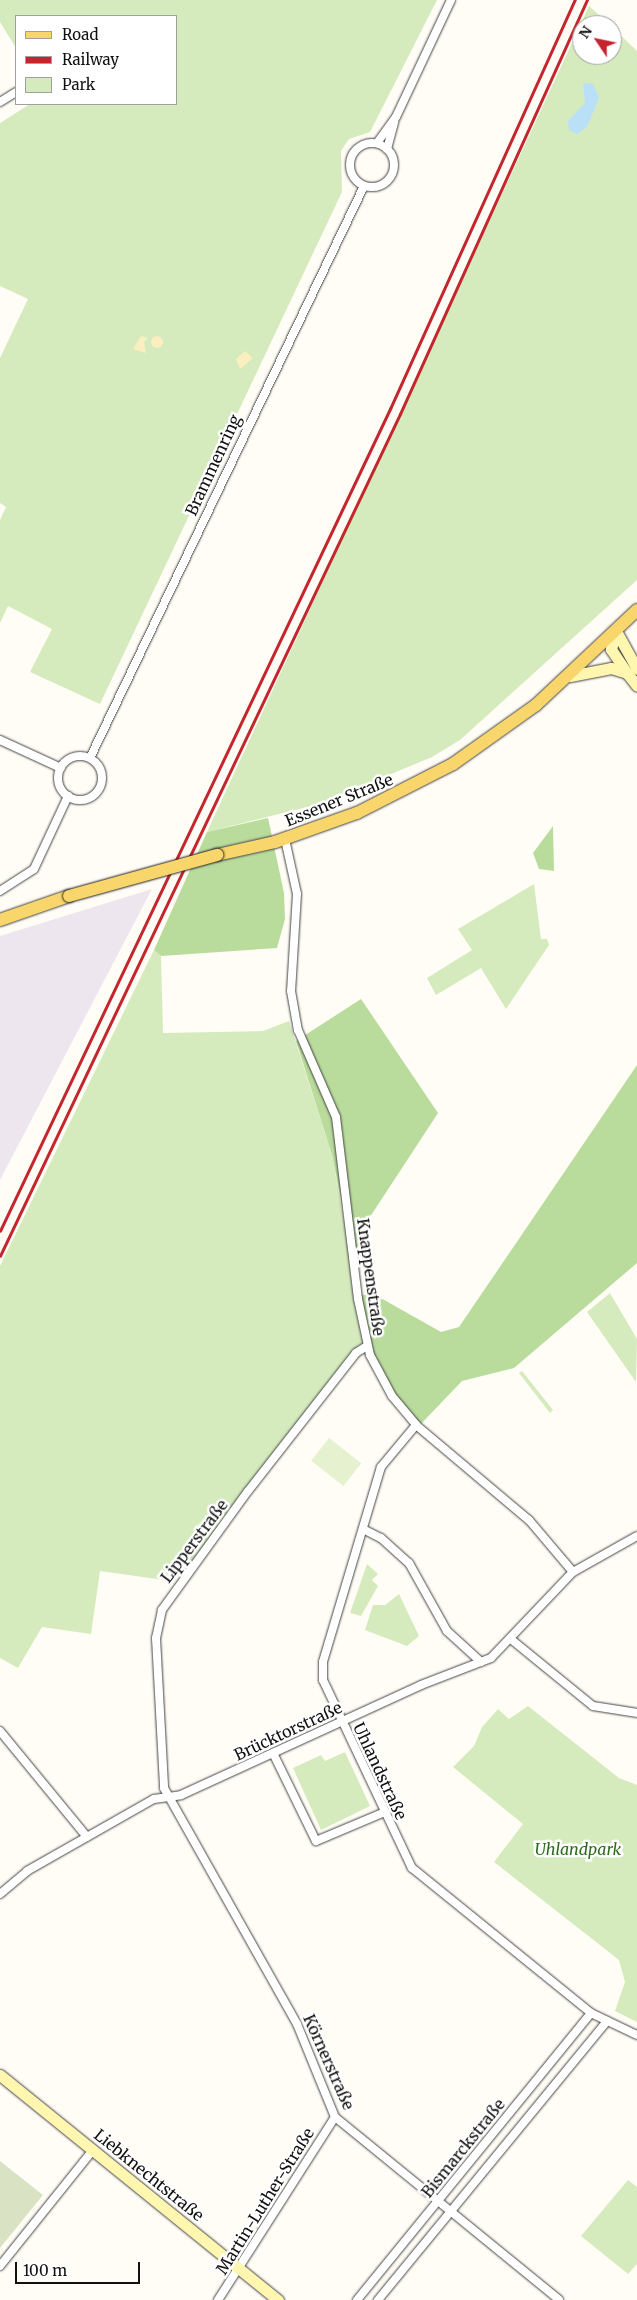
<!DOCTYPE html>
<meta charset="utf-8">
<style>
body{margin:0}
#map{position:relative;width:637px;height:2300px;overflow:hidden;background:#fffdf5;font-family:Merriweather,serif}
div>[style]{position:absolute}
.industrial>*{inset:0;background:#eee6ef}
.green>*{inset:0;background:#d5ebbd}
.forest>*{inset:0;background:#b9dc9c}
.sand>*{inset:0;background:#fbeec1}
.round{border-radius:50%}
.cemetery>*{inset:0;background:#d9e3c4}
.pitch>*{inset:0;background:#e6f2cf;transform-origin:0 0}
.water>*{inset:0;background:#b9e0f7}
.roads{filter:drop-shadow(0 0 1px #444) drop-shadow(0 0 1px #444)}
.street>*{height:8px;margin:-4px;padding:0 4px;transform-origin:4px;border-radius:4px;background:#fff}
.street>.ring{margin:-4px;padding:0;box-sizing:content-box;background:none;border:8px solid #fff;border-radius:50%}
.secondary>*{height:11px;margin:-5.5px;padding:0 5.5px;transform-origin:5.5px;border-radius:5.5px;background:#fff6b0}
.primary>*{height:12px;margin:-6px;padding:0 6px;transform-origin:6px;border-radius:6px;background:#f9d66b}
.rail>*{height:2.5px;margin:-1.25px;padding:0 1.25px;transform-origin:1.25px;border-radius:1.25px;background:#c4262e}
.bridges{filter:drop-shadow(0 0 1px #222) drop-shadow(0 0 1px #222)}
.primary-bridge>*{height:12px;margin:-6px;padding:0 6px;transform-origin:6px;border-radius:6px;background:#f9d66b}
span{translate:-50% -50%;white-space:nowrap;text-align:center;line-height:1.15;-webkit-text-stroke:5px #fff;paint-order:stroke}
.street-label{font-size:16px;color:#111}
.park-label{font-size:16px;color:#2f6b1f;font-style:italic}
.legend{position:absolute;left:15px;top:15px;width:162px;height:90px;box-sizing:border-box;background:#fff;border:1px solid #a0a0a0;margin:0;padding:6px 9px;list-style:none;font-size:15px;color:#111}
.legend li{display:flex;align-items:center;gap:10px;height:25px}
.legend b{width:25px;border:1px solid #a0a0a0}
.north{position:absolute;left:572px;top:15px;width:50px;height:50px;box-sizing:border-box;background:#fff;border:1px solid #a0a0a0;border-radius:50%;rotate:304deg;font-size:14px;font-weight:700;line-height:20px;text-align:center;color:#111}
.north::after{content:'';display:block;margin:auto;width:18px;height:22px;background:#c4262e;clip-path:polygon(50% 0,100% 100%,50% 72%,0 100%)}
.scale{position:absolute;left:15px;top:2262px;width:125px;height:22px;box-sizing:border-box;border:2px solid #111;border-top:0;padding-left:6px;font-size:15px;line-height:18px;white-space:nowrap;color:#111;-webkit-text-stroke:4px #fff;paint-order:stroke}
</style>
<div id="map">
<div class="industrial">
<i style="clip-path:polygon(152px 889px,0 1180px,0 936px)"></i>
</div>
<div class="green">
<i style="clip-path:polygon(0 0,437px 0,370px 132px,349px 139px,341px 151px,342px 192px,100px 704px,30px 672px,52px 629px,8px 606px,0 623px,0 520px,6px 507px,0 503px,0 358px,28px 299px,0 286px,0 123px,30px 104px,176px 104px,176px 16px,16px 16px,16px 48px,0 22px)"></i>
<i style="clip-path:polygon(589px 6px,610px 25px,582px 25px,582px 55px,612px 55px,612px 27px,637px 51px,637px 580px,460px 740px,432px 757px,319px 804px,207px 832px)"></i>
<i style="clip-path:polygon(534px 884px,541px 939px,547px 939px,549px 945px,506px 1009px,481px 968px,436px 995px,427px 978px,472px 950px,458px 929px)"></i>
<i style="clip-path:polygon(154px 950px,161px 956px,163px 1033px,263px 1031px,289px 1021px,332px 1155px,367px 1345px,210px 1544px,171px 1581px,100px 1571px,91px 1634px,42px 1627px,18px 1668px,0 1658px,0 1266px)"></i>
<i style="clip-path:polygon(610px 1293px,637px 1339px,636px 1382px,587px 1312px)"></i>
<i style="clip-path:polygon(522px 1371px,553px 1410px,550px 1413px,519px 1373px)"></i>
<i style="clip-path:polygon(367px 1564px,378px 1574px,372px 1580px,378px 1586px,361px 1616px,350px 1613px)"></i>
<i style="clip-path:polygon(399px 1594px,419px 1636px,407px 1646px,365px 1630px,373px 1605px,385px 1605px)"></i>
<i style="clip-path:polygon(528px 1706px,619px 1778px,637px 1785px,637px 2022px,615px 2011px,625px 1982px,619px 1960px,494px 1862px,523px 1824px,453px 1767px,474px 1746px,482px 1727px,498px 1709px,509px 1719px)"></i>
<i style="clip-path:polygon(345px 1752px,370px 1806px,321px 1830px,293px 1768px,321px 1755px,325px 1761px)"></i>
<i style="clip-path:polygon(628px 2180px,637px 2187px,637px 2264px,628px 2274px,581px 2236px)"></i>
</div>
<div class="forest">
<i style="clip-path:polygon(268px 818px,284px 893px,285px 919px,277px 948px,161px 956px,154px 950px,207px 832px)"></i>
<i style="clip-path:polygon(553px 826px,554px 871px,539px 869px,533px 853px)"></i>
<i style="clip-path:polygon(361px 999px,438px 1113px,366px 1223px,353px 1259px,332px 1155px,296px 1041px)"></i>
<i style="clip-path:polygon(637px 1065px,637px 1263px,514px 1368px,462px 1381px,419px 1426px,377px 1371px,358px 1294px,379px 1297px,441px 1332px,459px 1327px)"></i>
</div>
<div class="sand">
<i class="round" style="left:151px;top:336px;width:12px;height:12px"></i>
<i style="clip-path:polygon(141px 336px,148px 338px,144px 342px,146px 353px,133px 349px)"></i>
<i style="clip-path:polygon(245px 351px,253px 358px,240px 369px,236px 359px)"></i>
</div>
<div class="cemetery">
<i style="clip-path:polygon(0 2161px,43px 2195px,0 2248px)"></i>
</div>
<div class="pitch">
<i style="left:329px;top:1438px;width:41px;height:29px;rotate:38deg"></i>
</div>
<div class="water">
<i style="clip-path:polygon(583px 83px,593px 84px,599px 98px,587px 127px,577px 134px,569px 130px,568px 121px,585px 103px)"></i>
</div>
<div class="roads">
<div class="street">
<i style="left:0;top:102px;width:19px;rotate:-32deg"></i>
<i class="ring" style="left:350px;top:143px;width:36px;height:36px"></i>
<i style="left:377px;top:143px;width:32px;rotate:-54deg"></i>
<i style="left:396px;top:117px;width:129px;rotate:-64.8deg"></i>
<i style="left:387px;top:149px;width:28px;rotate:-75deg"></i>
<i style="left:0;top:740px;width:67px;rotate:24.7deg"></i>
<i class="ring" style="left:58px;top:756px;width:36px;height:36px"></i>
<i style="left:90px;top:758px;width:634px;rotate:-64.4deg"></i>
<i style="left:285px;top:839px;width:56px;rotate:77.7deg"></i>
<i style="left:297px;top:894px;width:97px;rotate:93.5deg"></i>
<i style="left:291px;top:991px;width:40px;rotate:80deg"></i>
<i style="left:298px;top:1030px;width:95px;rotate:66.4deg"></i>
<i style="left:336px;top:1117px;width:183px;rotate:83.1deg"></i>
<i style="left:358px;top:1299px;width:57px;rotate:77.9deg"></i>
<i style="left:370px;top:1355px;width:47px;rotate:61.8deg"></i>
<i style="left:392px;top:1396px;width:38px;rotate:50deg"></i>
<i style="left:416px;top:1425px;width:148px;rotate:40.1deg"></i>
<i style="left:529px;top:1520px;width:68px;rotate:49.8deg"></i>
<i style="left:0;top:891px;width:40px;rotate:-32.9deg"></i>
<i style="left:34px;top:869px;width:81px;rotate:-65deg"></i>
<i style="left:367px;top:1346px;width:13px;rotate:148deg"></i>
<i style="left:356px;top:1353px;width:175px;rotate:128deg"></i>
<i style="left:248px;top:1491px;width:147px;rotate:125.9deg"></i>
<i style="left:162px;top:1610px;width:29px;rotate:102deg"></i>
<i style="left:156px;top:1638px;width:150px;rotate:86.9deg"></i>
<i style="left:164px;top:1788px;width:271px;rotate:60.6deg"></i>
<i style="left:297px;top:2024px;width:100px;rotate:67.8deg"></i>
<i style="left:335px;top:2117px;width:289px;rotate:39.2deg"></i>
<i style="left:416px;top:1425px;width:55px;rotate:129.8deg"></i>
<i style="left:381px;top:1467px;width:203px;rotate:106.6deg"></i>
<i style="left:323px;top:1662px;width:18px;rotate:90deg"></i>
<i style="left:323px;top:1680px;width:208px;rotate:64.7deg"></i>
<i style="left:412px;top:1868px;width:230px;rotate:39deg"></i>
<i style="left:591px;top:2013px;width:51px;rotate:25.6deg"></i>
<i style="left:363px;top:1529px;width:20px;rotate:27deg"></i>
<i style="left:381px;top:1538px;width:38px;rotate:42deg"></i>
<i style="left:409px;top:1563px;width:78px;rotate:60.8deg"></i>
<i style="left:447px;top:1631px;width:46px;rotate:42.4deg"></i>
<i style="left:512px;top:1640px;width:104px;rotate:39.2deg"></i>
<i style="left:593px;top:1706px;width:45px;rotate:9deg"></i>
<i style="left:0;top:1731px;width:137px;rotate:50.6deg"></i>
<i style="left:273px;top:1753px;width:98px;rotate:64deg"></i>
<i style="left:316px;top:1841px;width:75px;rotate:-22.8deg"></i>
<i style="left:0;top:1894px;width:35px;rotate:-40deg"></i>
<i style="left:27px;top:1871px;width:146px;rotate:-29.6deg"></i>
<i style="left:154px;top:1799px;width:27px;rotate:-8deg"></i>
<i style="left:181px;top:1795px;width:264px;rotate:-24.6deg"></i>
<i style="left:421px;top:1685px;width:75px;rotate:-21.1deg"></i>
<i style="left:491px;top:1658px;width:119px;rotate:-46.4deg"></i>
<i style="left:573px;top:1572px;width:73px;rotate:-29.4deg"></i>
<i style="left:0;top:2266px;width:149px;rotate:-51.3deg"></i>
<i style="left:218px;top:2300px;width:217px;rotate:-57.4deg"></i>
<i style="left:357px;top:2300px;width:370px;rotate:-50.8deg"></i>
<i style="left:378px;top:2300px;width:361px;rotate:-50.6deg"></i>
</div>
<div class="secondary">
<i style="left:627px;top:673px;width:29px;rotate:-124deg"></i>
<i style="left:611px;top:649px;width:19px;rotate:-74deg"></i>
<i style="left:616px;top:631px;width:43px;rotate:61.1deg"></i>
<i style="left:570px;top:676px;width:42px;rotate:-11deg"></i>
<i style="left:611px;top:668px;width:17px;rotate:17deg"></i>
<i style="left:627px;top:673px;width:16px;rotate:52deg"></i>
<i style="left:0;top:2075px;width:358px;rotate:39deg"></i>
</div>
<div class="primary">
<i style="left:217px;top:855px;width:59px;rotate:-12.6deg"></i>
<i style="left:275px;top:842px;width:87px;rotate:-19.5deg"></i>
<i style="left:357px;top:813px;width:108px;rotate:-27deg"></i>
<i style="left:453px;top:764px;width:102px;rotate:-35.4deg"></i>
<i style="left:536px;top:705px;width:139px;rotate:-43.2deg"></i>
<i style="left:0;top:920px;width:73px;rotate:-19.2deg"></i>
</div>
</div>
<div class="rail">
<i style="left:0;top:1231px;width:910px;rotate:-64.62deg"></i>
<i style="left:390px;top:409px;width:449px;rotate:-65.7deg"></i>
<i style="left:0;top:1256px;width:932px;rotate:-64.59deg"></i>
<i style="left:400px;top:414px;width:454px;rotate:-65.7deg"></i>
</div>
<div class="bridges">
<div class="primary-bridge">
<i style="left:69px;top:896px;width:154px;rotate:-15.5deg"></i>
</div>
</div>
<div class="street-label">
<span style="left:213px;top:465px;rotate:-65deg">Brammenring</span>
<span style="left:339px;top:800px;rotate:-22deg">Essener Straße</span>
<span style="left:371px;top:1277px;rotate:82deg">Knappenstraße</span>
<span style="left:194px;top:1541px;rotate:-53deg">Lipperstraße</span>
<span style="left:288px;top:1731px;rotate:-25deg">Brücktorstraße</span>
<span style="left:380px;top:1771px;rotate:65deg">Uhlandstraße</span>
<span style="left:329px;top:2062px;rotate:66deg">Körnerstraße</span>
<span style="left:463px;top:2148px;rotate:-51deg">Bismarckstraße</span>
<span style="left:149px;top:2175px;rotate:39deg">Liebknechtstraße</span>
<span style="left:265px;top:2201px;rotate:-58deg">Martin-Luther-Straße</span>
</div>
<div class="park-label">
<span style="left:578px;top:1849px">Uhlandpark</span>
</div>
<ul class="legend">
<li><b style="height:6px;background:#f9d66b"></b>Road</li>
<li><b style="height:6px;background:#c4262e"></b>Railway</li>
<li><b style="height:14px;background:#d5ebbd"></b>Park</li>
</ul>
<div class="north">N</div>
<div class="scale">100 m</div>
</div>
